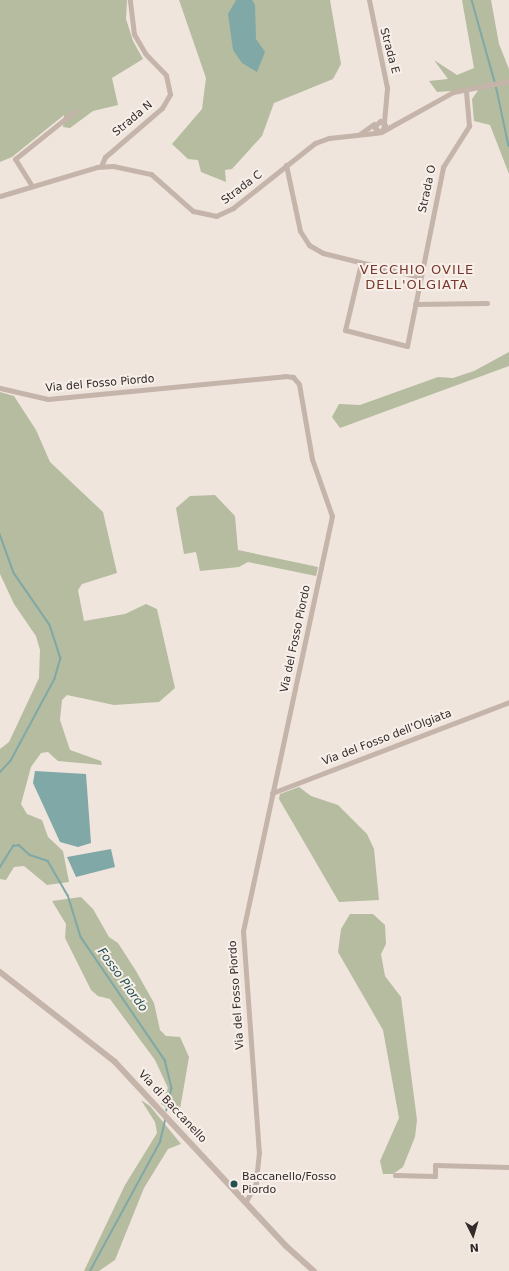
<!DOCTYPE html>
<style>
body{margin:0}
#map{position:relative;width:509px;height:1271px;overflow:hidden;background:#efe5dd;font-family:"DejaVu Sans",sans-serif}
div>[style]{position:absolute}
.green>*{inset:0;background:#b5bc9f}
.water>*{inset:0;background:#7fa8a7}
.stream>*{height:1.5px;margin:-0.75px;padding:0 0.75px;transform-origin:0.75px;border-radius:0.75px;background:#7fa8a7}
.minor>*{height:5px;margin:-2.5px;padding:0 2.5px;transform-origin:2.5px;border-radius:2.5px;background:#c5b4aa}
.tertiary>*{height:6px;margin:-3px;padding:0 3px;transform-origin:3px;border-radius:3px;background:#c5b4aa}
.dots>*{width:11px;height:11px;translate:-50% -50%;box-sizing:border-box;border:2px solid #f7efe9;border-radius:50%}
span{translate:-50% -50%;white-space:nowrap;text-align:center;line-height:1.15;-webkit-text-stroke:4px #f7efe9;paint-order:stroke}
.street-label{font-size:11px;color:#342b29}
.poi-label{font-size:11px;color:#342b29}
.left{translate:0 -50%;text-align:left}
.water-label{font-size:12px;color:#235050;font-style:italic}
.quarter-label{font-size:13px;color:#79382c;letter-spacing:1px}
.north{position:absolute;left:453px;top:1215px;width:40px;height:40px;-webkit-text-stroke:3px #f7efe9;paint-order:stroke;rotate:175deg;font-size:11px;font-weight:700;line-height:16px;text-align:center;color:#342b29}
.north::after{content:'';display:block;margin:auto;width:14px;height:18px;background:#342b29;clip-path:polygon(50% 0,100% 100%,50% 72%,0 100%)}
</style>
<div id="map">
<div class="green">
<i style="clip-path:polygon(0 0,127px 0,126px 19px,133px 41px,143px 59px,112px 78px,118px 105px,93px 111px,70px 128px,63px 127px,64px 115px,12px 157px,0 162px)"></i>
<i style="clip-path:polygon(179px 0,330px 0,341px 64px,333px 79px,274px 103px,262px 136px,232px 169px,225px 170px,226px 182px,201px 172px,198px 160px,188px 159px,172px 144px,202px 109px,206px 78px)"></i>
<i style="clip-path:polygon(462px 0,491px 0,499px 44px,509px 69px,509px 174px,490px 125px,474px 121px,472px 99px,479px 89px,437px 92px,429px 81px,448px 79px,434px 60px,457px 75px,474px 68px)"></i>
<i style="clip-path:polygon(509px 352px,509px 366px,340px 428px,332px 417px,339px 404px,360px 405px,438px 377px,453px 378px,474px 371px)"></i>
<i style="clip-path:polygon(0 392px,14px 396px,36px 430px,50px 462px,103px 512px,117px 573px,82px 584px,78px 590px,84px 621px,125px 614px,146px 604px,157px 609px,175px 688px,159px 702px,114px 705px,67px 695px,62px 700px,60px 720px,70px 750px,101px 761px,102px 765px,58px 761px,48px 752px,41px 753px,31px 767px,21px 804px,27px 814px,42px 820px,48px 837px,63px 851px,69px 882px,47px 885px,24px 866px,14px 867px,6px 880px,0 879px,0 749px,9px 742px,39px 678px,40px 650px,36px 636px,14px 604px,0 574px)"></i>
<i style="clip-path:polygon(215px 495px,235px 516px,238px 550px,318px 567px,316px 576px,248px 562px,239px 567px,200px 571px,196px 552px,184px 554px,176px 508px,190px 496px)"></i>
<i style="clip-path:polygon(299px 787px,311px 796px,338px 805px,367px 834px,374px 849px,379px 900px,339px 902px,279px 799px,280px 794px)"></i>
<i style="clip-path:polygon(81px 897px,93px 909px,109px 937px,118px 943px,136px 971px,154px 1003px,160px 1030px,166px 1036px,180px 1037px,189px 1057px,179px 1115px,161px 1104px,168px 1088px,155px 1060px,110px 999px,98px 996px,91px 990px,65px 938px,66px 924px,52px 901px)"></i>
<i style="clip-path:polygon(350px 914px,373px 914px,385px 925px,386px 944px,381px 954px,385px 976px,401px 997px,417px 1120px,415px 1137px,403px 1167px,393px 1174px,383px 1174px,380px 1161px,399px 1118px,383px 1030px,338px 952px,341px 929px)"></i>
<i style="clip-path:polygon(141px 1100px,150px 1106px,181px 1144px,168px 1149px,144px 1188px,115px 1260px,99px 1271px,84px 1271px,125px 1185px,157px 1133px,155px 1122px)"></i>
</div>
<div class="water">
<i style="clip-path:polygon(236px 0,252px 0,255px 5px,256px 39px,265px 52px,257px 72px,242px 63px,233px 50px,228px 14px)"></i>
<i style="clip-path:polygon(35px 771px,86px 774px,91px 843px,78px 847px,60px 842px,33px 783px)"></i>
<i style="clip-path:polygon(111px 849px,115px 867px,76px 877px,67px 857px)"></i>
</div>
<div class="stream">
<i style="left:472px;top:0;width:85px;rotate:74.3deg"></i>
<i style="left:496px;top:85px;width:62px;rotate:78deg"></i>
<i style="left:0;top:534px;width:41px;rotate:70.3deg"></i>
<i style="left:14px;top:573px;width:63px;rotate:55.3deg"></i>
<i style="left:50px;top:625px;width:35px;rotate:72deg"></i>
<i style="left:61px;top:658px;width:22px;rotate:106deg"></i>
<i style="left:55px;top:679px;width:93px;rotate:118.2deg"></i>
<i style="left:11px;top:761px;width:16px;rotate:133deg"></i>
<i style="left:0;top:867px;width:25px;rotate:-58deg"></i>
<i style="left:13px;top:846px;width:6px;rotate:-9deg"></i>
<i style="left:19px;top:845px;width:15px;rotate:42deg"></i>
<i style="left:30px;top:855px;width:19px;rotate:18deg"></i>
<i style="left:48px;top:861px;width:39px;rotate:60deg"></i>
<i style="left:68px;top:895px;width:44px;rotate:72.8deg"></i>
<i style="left:81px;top:937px;width:149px;rotate:55.7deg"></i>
<i style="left:165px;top:1060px;width:29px;rotate:76deg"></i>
<i style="left:172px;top:1088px;width:23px;rotate:103deg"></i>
<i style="left:90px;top:1271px;width:147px;rotate:-61.5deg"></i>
<i style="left:160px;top:1142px;width:23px;rotate:-77deg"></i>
</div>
<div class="minor">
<i style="left:369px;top:0;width:90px;rotate:78.4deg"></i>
<i style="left:387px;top:88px;width:36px;rotate:95deg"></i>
<i style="left:383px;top:131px;width:80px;rotate:-29.1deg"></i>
<i style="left:453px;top:92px;width:57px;rotate:-11.1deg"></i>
<i style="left:360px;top:134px;width:17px;rotate:-36deg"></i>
<i style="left:286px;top:165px;width:67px;rotate:78deg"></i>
<i style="left:300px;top:231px;width:17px;rotate:57deg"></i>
<i style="left:309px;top:245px;width:16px;rotate:30deg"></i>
<i style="left:323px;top:253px;width:100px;rotate:13.9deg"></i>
<i style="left:101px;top:166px;width:10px;rotate:-66deg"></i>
<i style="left:105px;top:157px;width:75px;rotate:-40.7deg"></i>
<i style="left:162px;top:108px;width:16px;rotate:-60deg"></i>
<i style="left:170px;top:94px;width:19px;rotate:-102deg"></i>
<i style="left:166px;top:75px;width:30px;rotate:-134deg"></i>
<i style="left:145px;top:53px;width:22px;rotate:-120deg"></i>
<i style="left:134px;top:34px;width:34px;rotate:-97deg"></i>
<i style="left:32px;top:186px;width:32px;rotate:-122deg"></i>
<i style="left:15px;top:159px;width:77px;rotate:-38.7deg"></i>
<i style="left:0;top:196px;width:101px;rotate:-16.6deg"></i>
<i style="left:97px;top:167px;width:16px;rotate:-4deg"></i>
<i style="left:113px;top:166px;width:39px;rotate:12deg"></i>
<i style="left:151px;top:174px;width:56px;rotate:41.4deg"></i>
<i style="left:193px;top:211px;width:24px;rotate:12deg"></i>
<i style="left:216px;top:216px;width:19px;rotate:-25deg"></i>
<i style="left:233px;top:208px;width:105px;rotate:-38.4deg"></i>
<i style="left:315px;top:143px;width:15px;rotate:-20deg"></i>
<i style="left:329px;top:138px;width:46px;rotate:-6.2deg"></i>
<i style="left:375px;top:133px;width:6px;rotate:-9deg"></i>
<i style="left:381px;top:132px;width:8px;rotate:-60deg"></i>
<i style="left:385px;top:125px;width:6px;rotate:-141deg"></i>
<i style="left:380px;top:121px;width:8px;rotate:135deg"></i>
<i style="left:374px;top:127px;width:8px;rotate:40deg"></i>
<i style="left:361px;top:263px;width:69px;rotate:103.4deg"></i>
<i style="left:345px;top:330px;width:64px;rotate:14.5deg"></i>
<i style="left:407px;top:346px;width:183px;rotate:-78.6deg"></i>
<i style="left:443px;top:167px;width:49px;rotate:-57.6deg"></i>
<i style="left:469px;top:126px;width:37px;rotate:-95deg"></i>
<i style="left:415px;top:304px;width:72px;rotate:-0.8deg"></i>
<i style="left:0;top:388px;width:49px;rotate:12.9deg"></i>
<i style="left:48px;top:399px;width:238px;rotate:-5.5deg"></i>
<i style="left:285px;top:376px;width:8px;rotate:7deg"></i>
<i style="left:293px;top:377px;width:9px;rotate:49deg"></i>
<i style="left:299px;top:384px;width:76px;rotate:80.2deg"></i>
<i style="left:312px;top:459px;width:60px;rotate:70.7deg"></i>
<i style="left:332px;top:516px;width:424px;rotate:102.1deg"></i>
<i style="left:243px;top:931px;width:222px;rotate:85.9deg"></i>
<i style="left:259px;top:1152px;width:31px;rotate:96deg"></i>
<i style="left:256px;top:1183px;width:21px;rotate:119deg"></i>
<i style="left:272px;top:793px;width:254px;rotate:-21deg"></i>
<i style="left:395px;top:1175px;width:40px;rotate:1.4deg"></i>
<i style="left:435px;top:1176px;width:11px;rotate:-90deg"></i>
<i style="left:435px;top:1165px;width:74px;rotate:1.5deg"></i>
</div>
<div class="tertiary">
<i style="left:0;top:972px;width:146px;rotate:38deg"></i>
<i style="left:115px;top:1062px;width:251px;rotate:47.1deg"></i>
<i style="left:286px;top:1246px;width:38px;rotate:42deg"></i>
</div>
<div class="dots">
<i style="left:234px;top:1184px;background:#235050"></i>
</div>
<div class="street-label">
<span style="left:389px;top:51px;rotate:75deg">Strada E</span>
<span style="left:133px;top:119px;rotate:-40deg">Strada N</span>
<span style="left:242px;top:188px;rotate:-37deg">Strada C</span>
<span style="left:428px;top:189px;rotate:-78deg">Strada O</span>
<span style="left:100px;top:384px;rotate:-5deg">Via del Fosso Piordo</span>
<span style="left:296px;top:639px;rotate:-78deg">Via del Fosso Piordo</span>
<span style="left:387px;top:738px;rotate:-21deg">Via del Fosso dell'Olgiata</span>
<span style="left:237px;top:995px;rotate:-94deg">Via del Fosso Piordo</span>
<span style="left:172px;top:1107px;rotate:47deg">Via di Baccanello</span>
</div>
<div class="poi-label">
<span class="left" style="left:242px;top:1184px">Baccanello/Fosso<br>Piordo</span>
</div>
<div class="water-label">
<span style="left:122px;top:980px;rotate:54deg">Fosso Piordo</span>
</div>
<div class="quarter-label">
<span style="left:417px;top:278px">VECCHIO OVILE<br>DELL'OLGIATA</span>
</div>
<div class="north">N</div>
</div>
